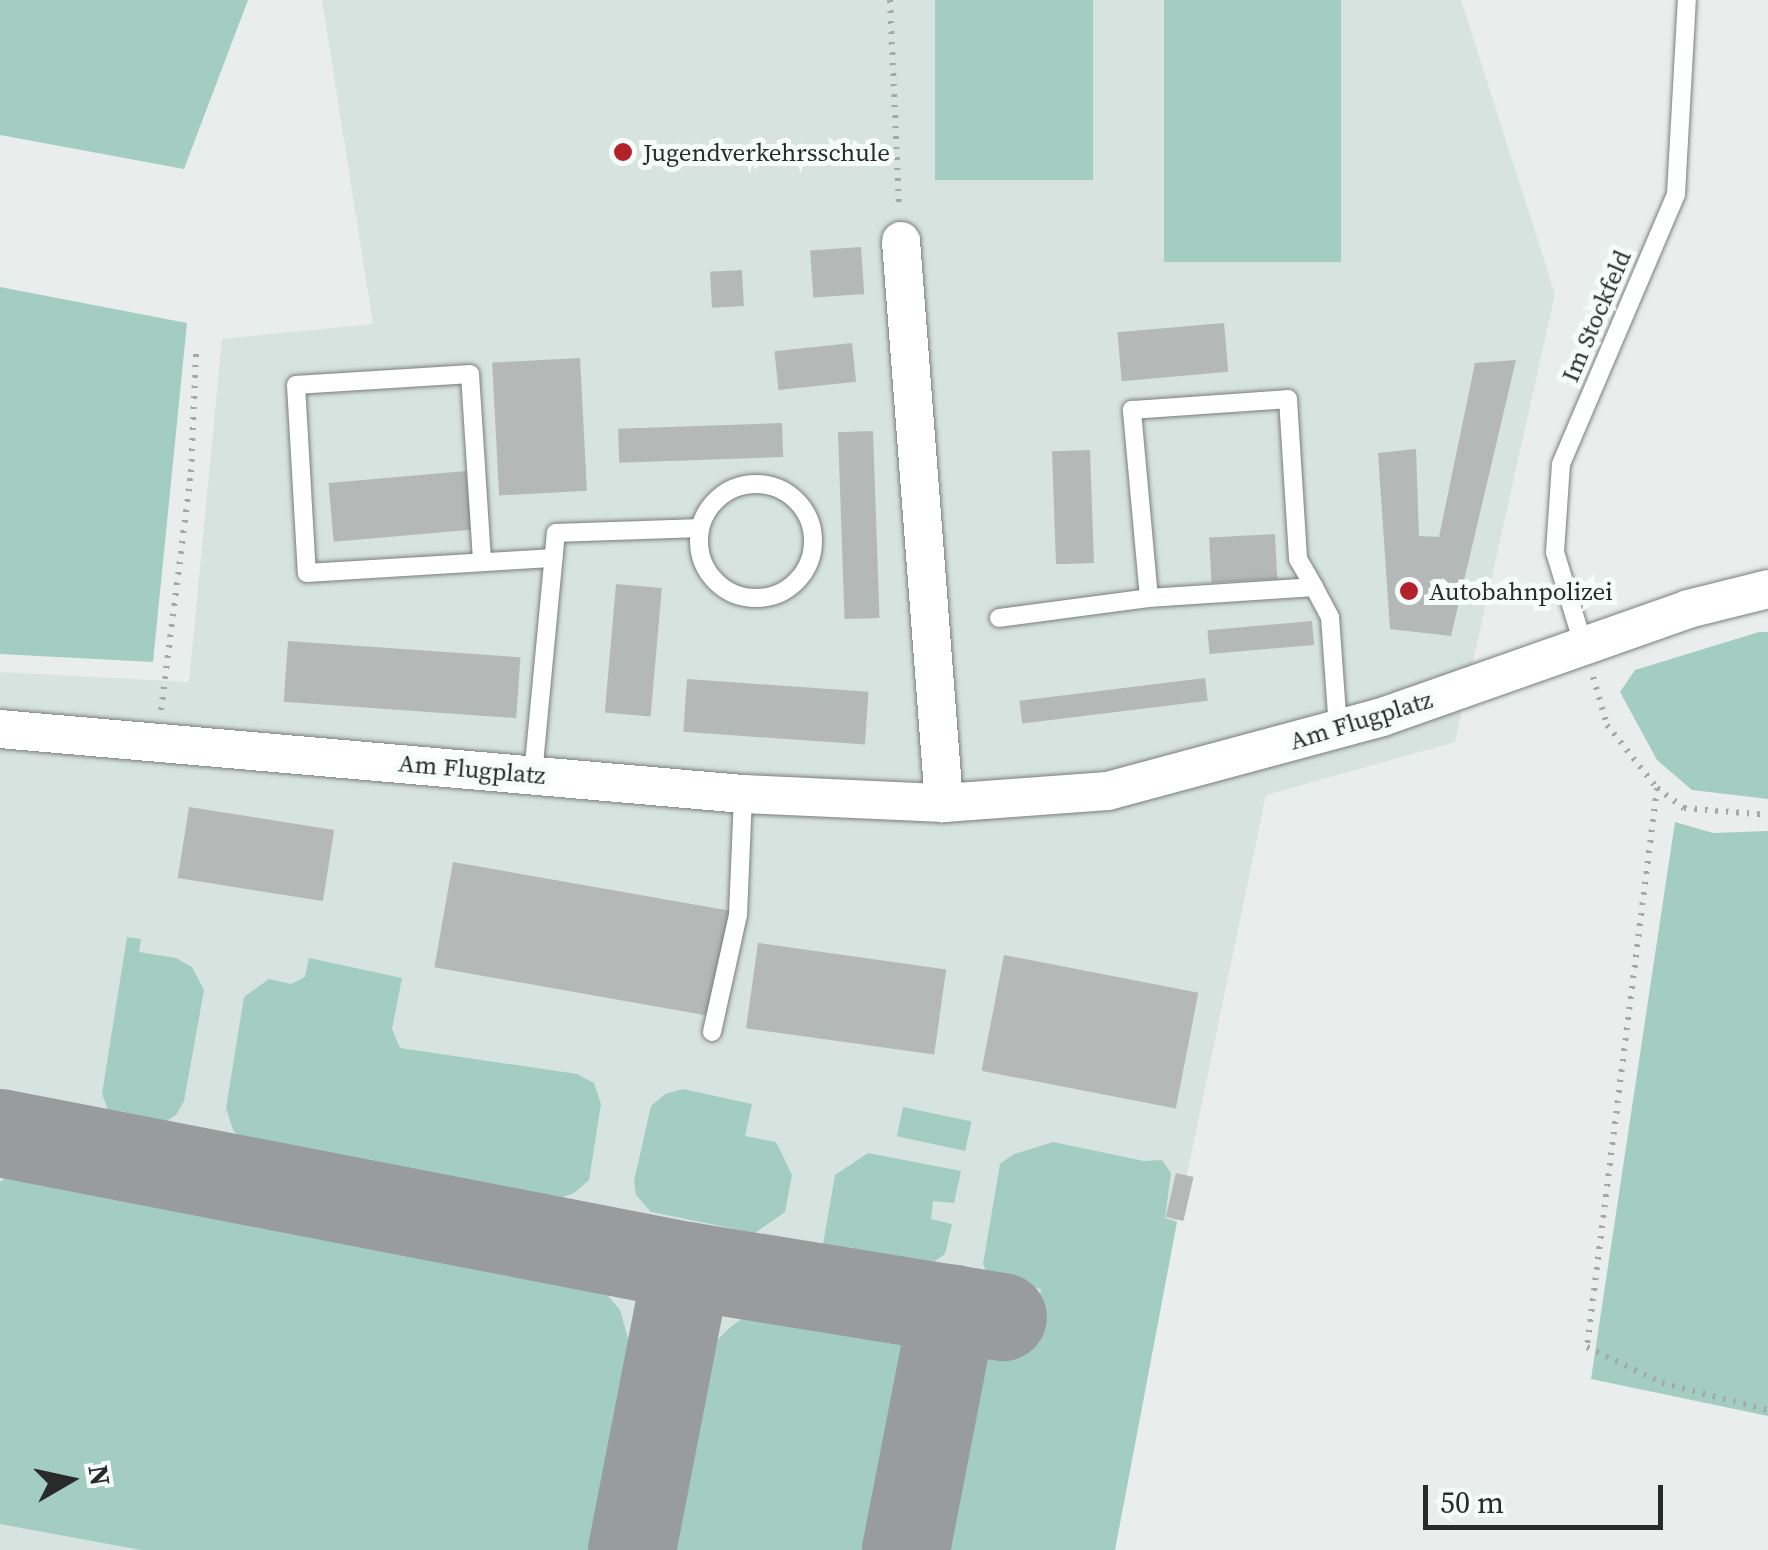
<!DOCTYPE html>
<style>
body{margin:0}
#map{position:relative;width:1768px;height:1550px;overflow:hidden;background:#e9eeec;font-family:"Source Serif 4",serif}
div>[style]{position:absolute}
.built>*{inset:0;background:#d6e3df}
.green>*{inset:0;background:#a4cdc1;transform-origin:0 0}
.taxiway>*{height:88px;margin:-44px;padding:0 44px;transform-origin:44px;border-radius:44px;background:#989c9c}
.building>*{inset:0;background:#b4b9b7;transform-origin:0 0}
.path>*{height:6px;margin-top:-3px;transform-origin:0;background:repeating-linear-gradient(90deg,#a4a8a7 0 2.5px,transparent 0 10.5px)}
.roads{filter:drop-shadow(0 0 2px #7a7e7d) drop-shadow(0 0 2px #7a7e7d)}
.service>*{height:18px;margin:-9px;padding:0 9px;transform-origin:9px;border-radius:9px;background:#fff}
.service>.ring{margin:-9px;padding:0;box-sizing:content-box;background:none;border:18px solid #fff;border-radius:50%}
.minor>*{height:38px;margin:-19px;padding:0 19px;transform-origin:19px;border-radius:19px;background:#fff}
.dots>*{width:28px;height:28px;translate:-50% -50%;box-sizing:border-box;border:5px solid #f6fcfa;border-radius:50%}
span{translate:-50% -50%;white-space:nowrap;text-align:center;line-height:1.15;-webkit-text-stroke:10px #f6fcfa;paint-order:stroke}
.poi-label{font-size:25px;color:#292b2b}
.left{translate:0 -50%;text-align:left}
.street-label{font-size:25px;color:#292b2b}
.north{position:absolute;left:20px;top:1430px;width:100px;height:100px;-webkit-text-stroke:8px #f6fcfa;paint-order:stroke;rotate:81deg;font-size:28px;font-weight:700;line-height:40px;text-align:center;color:#292b2b}
.north::after{content:'';display:block;margin:auto;width:35px;height:45px;background:#292b2b;clip-path:polygon(50% 0,100% 100%,50% 72%,0 100%)}
.scale{position:absolute;left:1423px;top:1485px;width:240px;height:45px;box-sizing:border-box;border:5px solid #292b2b;border-top:0;padding-left:12px;font-size:30px;line-height:35px;white-space:nowrap;color:#292b2b;-webkit-text-stroke:8px #f6fcfa;paint-order:stroke}
</style>
<div id="map">
<div class="built">
<i style="clip-path:polygon(322px 0,1461px 0,1555px 294px,1455px 742px,1266px 795px,1177px 1222px,1115px 1550px,0 1550px,0 672px,189px 682px,222px 339px,373px 324px)"></i>
</div>
<div class="green">
<i style="clip-path:polygon(0 0,248px 0,184px 169px,0 135px)"></i>
<i style="left:935px;top:0;width:158px;height:180px"></i>
<i style="left:1164px;top:0;width:177px;height:262px"></i>
<i style="clip-path:polygon(0 287px,187px 323px,153px 662px,0 654px)"></i>
<i style="clip-path:polygon(1759px 632px,1768px 632px,1768px 799px,1692px 790px,1657px 760px,1620px 692px,1635px 670px)"></i>
<i style="clip-path:polygon(1675px 822px,1713px 833px,1768px 831px,1768px 1416px,1591px 1379px)"></i>
<i style="clip-path:polygon(127px 937px,141px 939px,139px 952px,176px 958px,192px 967px,204px 990px,184px 1101px,176px 1115px,162px 1124px,108px 1110px,102px 1094px)"></i>
<i style="clip-path:polygon(309px 958px,402px 978px,392px 1029px,400px 1048px,577px 1074px,594px 1083px,601px 1104px,589px 1180px,574px 1193px,553px 1201px,249px 1147px,233px 1130px,226px 1108px,244px 997px,269px 979px,291px 984px,305px 977px)"></i>
<i style="clip-path:polygon(683px 1089px,752px 1104px,745px 1136px,776px 1142px,792px 1175px,785px 1212px,755px 1233px,651px 1212px,636px 1195px,634px 1181px,651px 1106px,665px 1094px)"></i>
<i style="left:903px;top:1107px;width:70px;height:30px;rotate:12deg"></i>
<i style="clip-path:polygon(1053px 1142px,1144px 1161px,1162px 1160px,1171px 1173px,1165px 1218px,1177px 1222px,1115px 1550px,915px 1550px,959px 1319px,1035px 1332px,1041px 1289px,990px 1280px,983px 1264px,1000px 1164px,1014px 1154px)"></i>
<i style="clip-path:polygon(868px 1153px,961px 1171px,954px 1203px,933px 1201px,931px 1219px,952px 1224px,945px 1254px,922px 1270px,822px 1250px,835px 1175px)"></i>
<i style="clip-path:polygon(28px 1162px,72px 1163px,572px 1254px,620px 1310px,640px 1381px,620px 1524px,607px 1550px,141px 1550px,0 1524px,0 1182px)"></i>
<i style="clip-path:polygon(821px 1295px,943px 1315px,896px 1550px,650px 1550px,680px 1408px,695px 1364px,728px 1329px,768px 1299px)"></i>
</div>
<div class="taxiway">
<i style="left:0;top:1133px;width:700px;rotate:10.96deg"></i>
<i style="left:687px;top:1266px;width:320px;rotate:9.2deg"></i>
<i style="left:632px;top:1550px;width:289px;rotate:-79deg"></i>
<i style="left:906px;top:1550px;width:246px;rotate:-79deg"></i>
</div>
<div class="building">
<i style="left:861px;top:247px;width:47px;height:51px;rotate:86deg"></i>
<i style="left:742px;top:270px;width:36px;height:32px;rotate:87deg"></i>
<i style="left:1224px;top:323px;width:49px;height:107px;rotate:85deg"></i>
<i style="left:852px;top:343px;width:39px;height:78px;rotate:84deg"></i>
<i style="left:580px;top:358px;width:133px;height:88px;rotate:87deg"></i>
<i style="clip-path:polygon(1516px 360px,1451px 636px,1390px 629px,1378px 453px,1416px 449px,1419px 536px,1439px 537px,1475px 363px)"></i>
<i style="left:782px;top:423px;width:34px;height:164px;rotate:88deg"></i>
<i style="left:873px;top:431px;width:187px;height:35px;rotate:88deg"></i>
<i style="left:1090px;top:450px;width:113px;height:38px;rotate:88deg"></i>
<i style="left:466px;top:471px;width:59px;height:138px;rotate:85deg"></i>
<i style="left:1275px;top:534px;width:45px;height:66px;rotate:87deg"></i>
<i style="left:616px;top:584px;width:46px;height:129px;rotate:5deg"></i>
<i style="left:1312px;top:621px;width:24px;height:105px;rotate:85deg"></i>
<i style="left:288px;top:641px;width:233px;height:61px;rotate:4deg"></i>
<i style="left:1205px;top:678px;width:23px;height:187px;rotate:83deg"></i>
<i style="left:687px;top:679px;width:182px;height:53px;rotate:4deg"></i>
<i style="left:189px;top:807px;width:147px;height:72px;rotate:9deg"></i>
<i style="left:453px;top:862px;width:284px;height:107px;rotate:10deg"></i>
<i style="left:758px;top:943px;width:190px;height:86px;rotate:8deg"></i>
<i style="left:1004px;top:955px;width:198px;height:118px;rotate:11deg"></i>
<i style="left:1176px;top:1173px;width:18px;height:45px;rotate:13deg"></i>
</div>
<div class="path">
<i style="left:890px;top:0;width:209px;rotate:87.5deg"></i>
<i style="left:1593px;top:677px;width:50px;rotate:73.7deg"></i>
<i style="left:1607px;top:725px;width:80px;rotate:51.6deg"></i>
<i style="left:1657px;top:788px;width:34px;rotate:37deg"></i>
<i style="left:1684px;top:808px;width:84px;rotate:4.8deg"></i>
<i style="left:161px;top:710px;width:240px;rotate:-82.8deg"></i>
<i style="left:191px;top:472px;width:119px;rotate:-87.6deg"></i>
<i style="left:1657px;top:788px;width:563px;rotate:97.14deg"></i>
<i style="left:1587px;top:1347px;width:83px;rotate:25.6deg"></i>
<i style="left:1662px;top:1383px;width:109px;rotate:14.3deg"></i>
</div>
<div class="roads">
<div class="service">
<i class="ring" style="left:699px;top:484px;width:96px;height:96px"></i>
<i style="left:482px;top:560px;width:186px;rotate:-93.7deg"></i>
<i style="left:470px;top:374px;width:174px;rotate:176.4deg"></i>
<i style="left:296px;top:385px;width:188px;rotate:86.7deg"></i>
<i style="left:307px;top:573px;width:247px;rotate:-3.5deg"></i>
<i style="left:1314px;top:587px;width:165px;rotate:176.2deg"></i>
<i style="left:1149px;top:598px;width:189px;rotate:-95.2deg"></i>
<i style="left:1132px;top:410px;width:156px;rotate:-4deg"></i>
<i style="left:1288px;top:399px;width:160px;rotate:86.4deg"></i>
<i style="left:1298px;top:559px;width:32px;rotate:60deg"></i>
<i style="left:1314px;top:587px;width:34px;rotate:62deg"></i>
<i style="left:1330px;top:617px;width:112px;rotate:85.9deg"></i>
<i style="left:999px;top:618px;width:151px;rotate:-7.6deg"></i>
<i style="left:1584px;top:647px;width:99px;rotate:-107deg"></i>
<i style="left:1555px;top:552px;width:88px;rotate:-86.1deg"></i>
<i style="left:1561px;top:464px;width:293px;rotate:-66.9deg"></i>
<i style="left:1676px;top:194px;width:194px;rotate:-86.8deg"></i>
<i style="left:533px;top:775px;width:243px;rotate:-84.6deg"></i>
<i style="left:556px;top:533px;width:144px;rotate:-2deg"></i>
<i style="left:712px;top:1032px;width:120px;rotate:-77.5deg"></i>
<i style="left:738px;top:915px;width:121px;rotate:-87.6deg"></i>
</div>
<div class="minor">
<i style="left:901px;top:241px;width:564px;rotate:85.62deg"></i>
<i style="left:0;top:729px;width:746px;rotate:5deg"></i>
<i style="left:743px;top:794px;width:201px;rotate:2.6deg"></i>
<i style="left:944px;top:803px;width:164px;rotate:-4.2deg"></i>
<i style="left:1108px;top:791px;width:284px;rotate:-15.1deg"></i>
<i style="left:1382px;top:717px;width:324px;rotate:-19.4deg"></i>
<i style="left:1688px;top:609px;width:82px;rotate:-14deg"></i>
</div>
</div>
<div class="dots">
<i style="left:623px;top:152px;background:#b3212b"></i>
<i style="left:1409px;top:591px;background:#b3212b"></i>
</div>
<div class="poi-label">
<span class="left" style="left:643px;top:152px">Jugendverkehrsschule</span>
<span class="left" style="left:1429px;top:591px">Autobahnpolizei</span>
</div>
<div class="street-label">
<span style="left:1596px;top:316px;rotate:-67deg">Im Stockfeld</span>
<span style="left:1361px;top:720px;rotate:-17deg">Am Flugplatz</span>
<span style="left:472px;top:769px;rotate:5deg">Am Flugplatz</span>
</div>
<div class="north">N</div>
<div class="scale">50 m</div>
</div>
